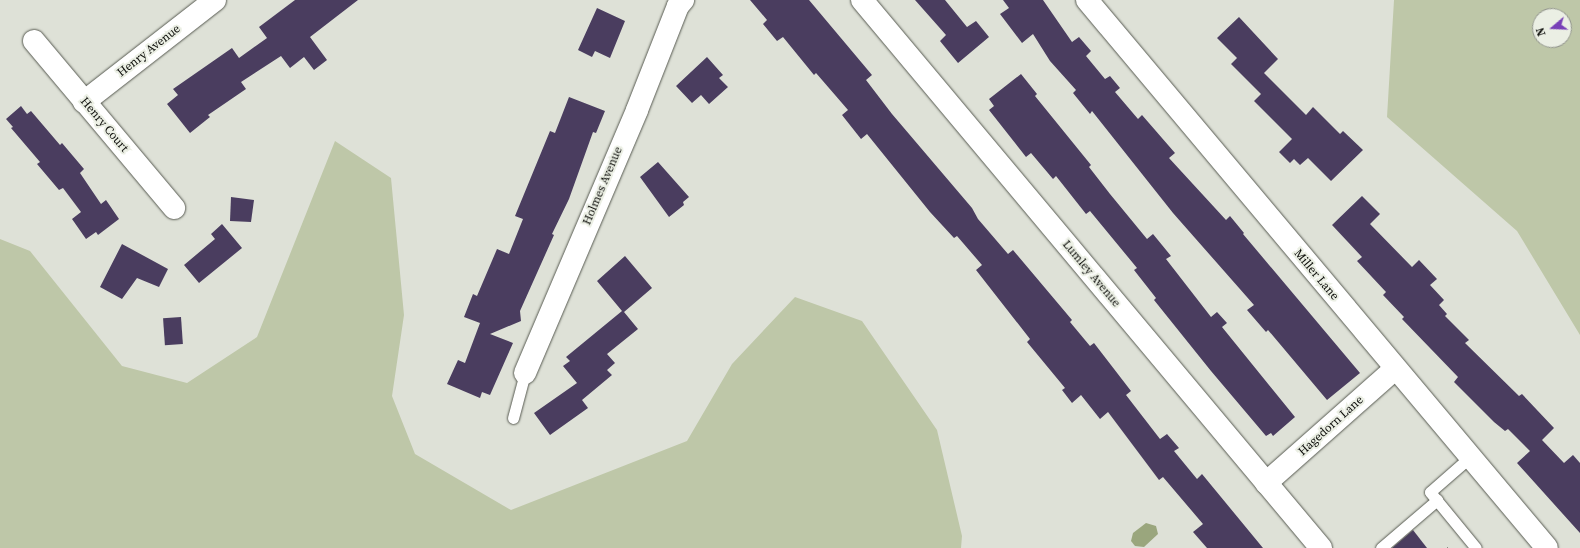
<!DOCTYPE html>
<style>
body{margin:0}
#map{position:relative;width:1580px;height:548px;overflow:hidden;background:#dee1d7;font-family:"Source Serif 4",serif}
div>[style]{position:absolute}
.green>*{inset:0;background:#bec7a8}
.water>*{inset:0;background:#9aa67d}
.building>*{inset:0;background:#4a3d5f;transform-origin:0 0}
.path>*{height:2.5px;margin-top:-1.25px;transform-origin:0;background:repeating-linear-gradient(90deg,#8a8c85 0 4px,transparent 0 6px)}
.roads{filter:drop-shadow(0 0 1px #575a51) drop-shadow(0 0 1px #575a51)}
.service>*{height:11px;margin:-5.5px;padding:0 5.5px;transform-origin:5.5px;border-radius:5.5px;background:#fff}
.minor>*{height:22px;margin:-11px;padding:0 11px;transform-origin:11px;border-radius:11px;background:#fff}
span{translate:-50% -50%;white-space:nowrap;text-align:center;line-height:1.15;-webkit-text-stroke:4px #ebefe4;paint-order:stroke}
.street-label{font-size:12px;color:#0b0c09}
.north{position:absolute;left:1532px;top:8px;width:40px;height:40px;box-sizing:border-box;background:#ebefe4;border:1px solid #91948c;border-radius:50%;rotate:251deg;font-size:11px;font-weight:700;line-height:16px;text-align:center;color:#0b0c09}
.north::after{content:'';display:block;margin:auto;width:14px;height:18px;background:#7840b7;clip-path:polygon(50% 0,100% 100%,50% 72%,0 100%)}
</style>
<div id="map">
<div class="green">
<i style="clip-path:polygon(evenodd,1394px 0,1580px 0,1580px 335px,1517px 231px,1387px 117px,1394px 0,1540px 16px,1564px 16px,1564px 40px,1540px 40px,1540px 16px)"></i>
<i style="clip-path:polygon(335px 141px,391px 178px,404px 315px,392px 396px,415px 454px,511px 510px,687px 441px,732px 364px,795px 297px,862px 321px,937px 430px,962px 536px,961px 548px,0 548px,0 239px,30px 251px,122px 366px,187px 383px,257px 337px)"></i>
</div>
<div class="water">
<i style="clip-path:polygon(1146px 523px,1156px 526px,1158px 534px,1144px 547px,1135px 546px,1131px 541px,1133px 533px)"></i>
</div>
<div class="building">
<i style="clip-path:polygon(295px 0,358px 0,310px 37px,327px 60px,314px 70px,304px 57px,290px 68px,281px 56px,241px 82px,246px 89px,208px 115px,210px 117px,190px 133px,167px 104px,178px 95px,173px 89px,232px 48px,239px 58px,267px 38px,259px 27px)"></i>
<i style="clip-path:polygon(750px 0,809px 0,872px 75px,866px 80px,892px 114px,972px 208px,978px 219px,1008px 254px,1013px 250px,1072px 320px,1070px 322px,1090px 346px,1094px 343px,1131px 391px,1126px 395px,1160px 439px,1167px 434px,1179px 448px,1174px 451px,1197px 479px,1202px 474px,1263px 548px,1207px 548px,1193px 532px,1203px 524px,1163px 477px,1159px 480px,1108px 412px,1100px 419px,1081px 395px,1072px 403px,1062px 390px,1065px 388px,1027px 342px,1030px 339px,976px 270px,982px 265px,957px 236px,954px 238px,930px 212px,867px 134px,861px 139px,842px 115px,848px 110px,816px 73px,814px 75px,783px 37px,777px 41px,763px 24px,767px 20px)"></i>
<i style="clip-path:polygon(915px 0,945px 0,967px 27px,976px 21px,989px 37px,958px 63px,940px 41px,946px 35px)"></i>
<i style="clip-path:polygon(1003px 0,1043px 0,1072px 42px,1079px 37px,1091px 51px,1086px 56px,1105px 79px,1110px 76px,1120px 88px,1115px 92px,1138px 119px,1142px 115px,1175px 153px,1169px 158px,1226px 220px,1230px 216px,1244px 233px,1243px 234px,1360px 373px,1327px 400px,1268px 330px,1266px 332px,1247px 310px,1254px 305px,1173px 213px,1092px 111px,1090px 114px,1073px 93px,1076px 90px,1050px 61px,1033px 34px,1022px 43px,1000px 14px,1009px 8px)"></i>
<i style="clip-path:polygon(597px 8px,625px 21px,610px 58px,595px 51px,592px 57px,578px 50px)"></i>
<i style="clip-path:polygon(1239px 17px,1278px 59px,1264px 73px,1306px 115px,1313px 107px,1340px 134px,1343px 131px,1363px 150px,1331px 181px,1308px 158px,1300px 165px,1294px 159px,1290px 163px,1279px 152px,1292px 139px,1254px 101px,1261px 94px,1231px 64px,1237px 58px,1217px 38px)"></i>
<i style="clip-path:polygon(707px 57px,723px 75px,719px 78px,728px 87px,709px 104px,701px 95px,692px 103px,676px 86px)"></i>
<i style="clip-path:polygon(1021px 74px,1037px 94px,1035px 96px,1091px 165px,1089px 167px,1110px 194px,1147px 239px,1153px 234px,1171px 256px,1166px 259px,1211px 317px,1217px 312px,1227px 323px,1222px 327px,1295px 417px,1273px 436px,1271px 433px,1266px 436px,1211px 371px,1154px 300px,1156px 298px,1134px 270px,1137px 268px,1090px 211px,1086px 214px,1056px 176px,1053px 179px,1031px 153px,1026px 157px,989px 110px,994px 106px,989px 99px)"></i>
<i style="clip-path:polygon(569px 97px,605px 111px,596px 133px,593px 132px,569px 199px,552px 234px,554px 235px,520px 311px,521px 321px,490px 334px,513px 343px,490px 395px,482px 392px,480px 398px,447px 384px,458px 360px,465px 363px,480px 323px,464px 317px,473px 294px,477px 296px,497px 249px,509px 254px,523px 219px,515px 216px,550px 131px,555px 133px)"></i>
<i style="clip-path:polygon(21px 106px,27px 114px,31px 111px,60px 145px,62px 143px,84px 169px,80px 173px,101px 204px,106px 200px,119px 219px,98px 235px,96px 232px,86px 239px,72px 219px,81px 212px,63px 188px,59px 190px,37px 164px,40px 162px,11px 128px,13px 127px,6px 119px)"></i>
<i style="clip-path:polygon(658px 162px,689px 197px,683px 202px,684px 205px,669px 217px,640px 177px)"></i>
<i style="clip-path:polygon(1362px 196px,1380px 214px,1370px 224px,1412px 267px,1419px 260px,1437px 279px,1430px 285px,1444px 300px,1439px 305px,1447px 314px,1445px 316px,1469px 340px,1465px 343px,1519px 396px,1522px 394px,1554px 428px,1542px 440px,1564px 463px,1573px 455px,1580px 463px,1580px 533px,1517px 463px,1530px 451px,1508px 429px,1505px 431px,1494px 422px,1454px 382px,1458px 377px,1402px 319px,1404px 317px,1383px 295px,1386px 292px,1357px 261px,1362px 257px,1332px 225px)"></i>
<i style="clip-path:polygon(231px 197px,254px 200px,251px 222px,230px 221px)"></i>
<i style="clip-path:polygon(222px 224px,242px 248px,199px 283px,184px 265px,215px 239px,211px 234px)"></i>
<i style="clip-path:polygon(122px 244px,168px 269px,159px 287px,137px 278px,122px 299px,100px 287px)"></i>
<i style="clip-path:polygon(625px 256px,652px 288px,624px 312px,638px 329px,607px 354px,615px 363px,607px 370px,612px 375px,582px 400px,588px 408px,550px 435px,534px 413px,577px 383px,563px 366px,570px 361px,566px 357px,622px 311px,597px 281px)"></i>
<i style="left:181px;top:317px;width:27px;height:18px;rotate:86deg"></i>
<i style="clip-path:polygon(1413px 530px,1427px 548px,1392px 548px)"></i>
</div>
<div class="path">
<i style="left:1447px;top:548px;width:1px"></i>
</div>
<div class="roads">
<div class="service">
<i style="left:513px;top:418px;width:47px;rotate:-75.1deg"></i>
<i style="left:1470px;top:457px;width:53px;rotate:138.8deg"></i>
<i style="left:1430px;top:492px;width:72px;rotate:50.6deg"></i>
<i style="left:1381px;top:548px;width:74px;rotate:-40.6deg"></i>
</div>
<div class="minor">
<i style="left:862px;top:0;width:715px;rotate:50.05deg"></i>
<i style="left:1087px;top:0;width:715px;rotate:49.99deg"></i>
<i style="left:34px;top:41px;width:218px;rotate:50deg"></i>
<i style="left:84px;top:102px;width:166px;rotate:-37.9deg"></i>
<i style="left:525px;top:373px;width:286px;rotate:-66.9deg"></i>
<i style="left:637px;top:110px;width:112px;rotate:-68.5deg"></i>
<i style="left:678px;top:6px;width:8px;rotate:-50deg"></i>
<i style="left:1266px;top:483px;width:172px;rotate:-41.5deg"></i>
</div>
</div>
<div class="street-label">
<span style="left:149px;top:51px;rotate:-38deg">Henry Avenue</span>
<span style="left:104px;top:125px;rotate:50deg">Henry Court</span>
<span style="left:603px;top:186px;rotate:-67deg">Holmes Avenue</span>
<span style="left:1091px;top:274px;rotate:50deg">Lumley Avenue</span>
<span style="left:1316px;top:275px;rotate:50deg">Miller Lane</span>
<span style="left:1331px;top:426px;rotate:-42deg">Hagedorn Lane</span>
</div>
<div class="north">N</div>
</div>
